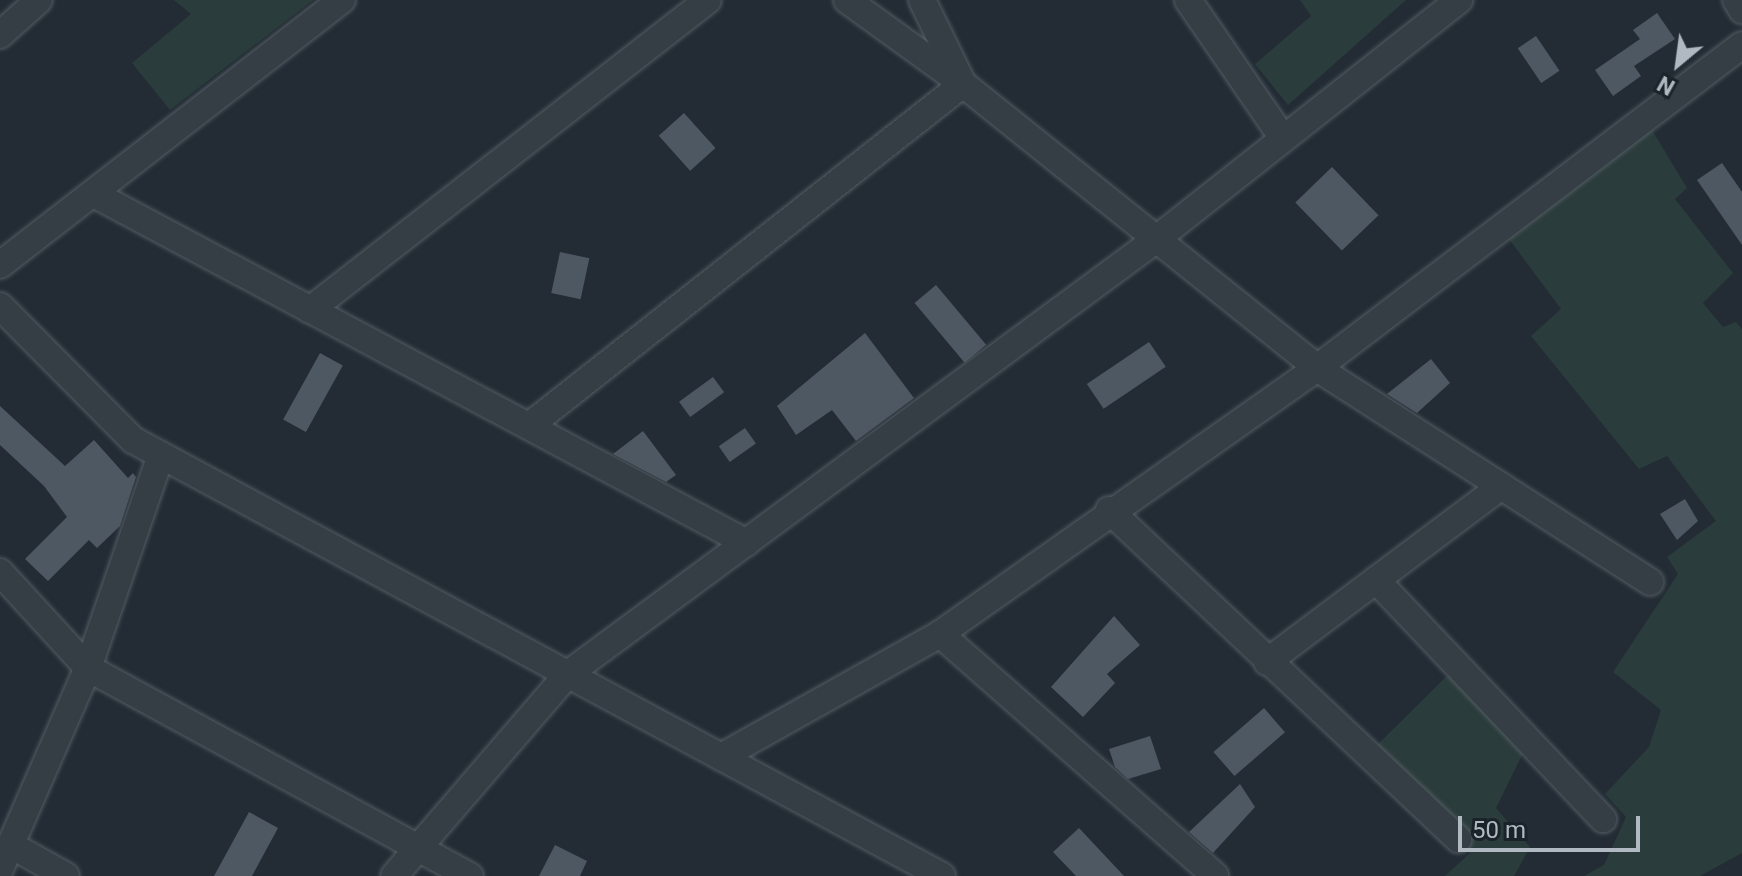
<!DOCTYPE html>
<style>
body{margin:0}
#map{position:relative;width:1742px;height:876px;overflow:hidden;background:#232c35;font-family:Roboto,sans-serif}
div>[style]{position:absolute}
.green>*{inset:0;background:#2a3c3b}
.building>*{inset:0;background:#4e5863;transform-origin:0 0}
.roads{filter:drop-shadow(0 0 2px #535c63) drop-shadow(0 0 2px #535c63)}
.minor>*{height:26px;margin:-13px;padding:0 13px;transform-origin:13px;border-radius:13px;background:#363e45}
span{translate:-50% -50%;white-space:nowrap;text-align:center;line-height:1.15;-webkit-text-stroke:6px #1b232a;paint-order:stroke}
.north{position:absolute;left:1638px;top:24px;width:80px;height:80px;-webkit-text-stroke:6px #1b232a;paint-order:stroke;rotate:209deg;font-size:22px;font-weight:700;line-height:32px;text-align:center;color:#b0b9c2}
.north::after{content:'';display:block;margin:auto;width:28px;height:36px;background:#b0b9c2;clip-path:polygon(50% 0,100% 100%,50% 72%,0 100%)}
.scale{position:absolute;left:1458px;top:816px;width:182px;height:36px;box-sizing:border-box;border:4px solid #b0b9c2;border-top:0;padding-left:10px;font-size:24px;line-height:28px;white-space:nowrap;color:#b0b9c2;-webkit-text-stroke:6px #1b232a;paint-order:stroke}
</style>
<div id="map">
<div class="green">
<i style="clip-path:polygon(174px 0,313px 0,170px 110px,132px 63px,191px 14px)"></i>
<i style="clip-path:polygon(1300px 0,1406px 0,1288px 105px,1255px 64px,1311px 16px)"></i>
<i style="clip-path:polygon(1652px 130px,1687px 188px,1675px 199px,1733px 273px,1703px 303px,1723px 327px,1736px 322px,1742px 329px,1742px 853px,1700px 876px,1584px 876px,1604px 865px,1626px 817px,1605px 794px,1649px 747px,1661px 710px,1613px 672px,1678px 574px,1667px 557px,1716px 521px,1667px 456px,1639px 469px,1531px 336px,1561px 309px,1509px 239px)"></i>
<i style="clip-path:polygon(1449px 674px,1524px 751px,1496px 808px,1530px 847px,1514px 876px,1445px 876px,1470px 853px,1374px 748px)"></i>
</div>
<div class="building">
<i style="clip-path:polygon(1657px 13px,1675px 39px,1634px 66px,1641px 76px,1613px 96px,1595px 70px,1640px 39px,1633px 30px)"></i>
<i style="left:1536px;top:36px;width:42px;height:22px;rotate:56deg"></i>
<i style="left:684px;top:113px;width:47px;height:34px;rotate:48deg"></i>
<i style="clip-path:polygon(1722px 163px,1742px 192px,1742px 245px,1697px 180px)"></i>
<i style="left:1332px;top:167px;width:67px;height:51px;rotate:46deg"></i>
<i style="left:560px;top:252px;width:30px;height:42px;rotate:12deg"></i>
<i style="left:936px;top:285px;width:78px;height:28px;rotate:50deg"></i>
<i style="clip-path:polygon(865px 333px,914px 398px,856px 441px,832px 410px,796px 435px,777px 406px)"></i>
<i style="left:1149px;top:342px;width:30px;height:75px;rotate:56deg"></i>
<i style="left:320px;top:353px;width:26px;height:76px;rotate:29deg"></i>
<i style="clip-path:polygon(1431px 359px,1450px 383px,1417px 413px,1387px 394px)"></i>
<i style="left:713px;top:377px;width:19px;height:42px;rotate:54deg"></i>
<i style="clip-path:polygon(0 406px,65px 466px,94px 440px,128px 478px,133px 473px,136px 477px,120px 526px,97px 548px,89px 540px,48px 581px,25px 559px,67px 517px,44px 486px,0 445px)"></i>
<i style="left:745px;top:428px;width:19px;height:32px;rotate:55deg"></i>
<i style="clip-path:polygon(643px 431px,676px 475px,666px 482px,613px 454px)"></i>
<i style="clip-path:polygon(1685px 499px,1698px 521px,1677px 540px,1660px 514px)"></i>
<i style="clip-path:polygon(1114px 616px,1140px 645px,1107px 674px,1115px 683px,1083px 717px,1051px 687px)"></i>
<i style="left:1264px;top:708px;width:32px;height:67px;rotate:49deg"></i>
<i style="clip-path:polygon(1150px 736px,1161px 769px,1128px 779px,1115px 767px,1109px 749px)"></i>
<i style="clip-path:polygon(1240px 784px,1255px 807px,1213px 853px,1189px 832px)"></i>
<i style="clip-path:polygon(249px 812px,278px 828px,252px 876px,214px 876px)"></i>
<i style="clip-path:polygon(1079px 828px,1124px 876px,1076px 876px,1053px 852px)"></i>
<i style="clip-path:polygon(555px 845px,587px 861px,580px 876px,539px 876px)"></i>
</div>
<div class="roads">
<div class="minor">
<i style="left:847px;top:0;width:143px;rotate:35.9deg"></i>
<i style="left:963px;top:84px;width:454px;rotate:38.7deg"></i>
<i style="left:1317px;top:368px;width:396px;rotate:32.7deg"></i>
<i style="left:922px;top:0;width:89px;rotate:64deg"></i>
<i style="left:1188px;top:0;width:166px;rotate:55.5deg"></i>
<i style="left:1736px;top:0;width:12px;rotate:59deg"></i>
<i style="left:0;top:35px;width:52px;rotate:-41.9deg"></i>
<i style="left:94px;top:194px;width:740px;rotate:28.12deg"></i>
<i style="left:0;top:265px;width:433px;rotate:-37.8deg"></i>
<i style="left:0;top:306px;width:189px;rotate:45.2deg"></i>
<i style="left:133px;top:440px;width:919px;rotate:28.32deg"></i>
<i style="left:310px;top:310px;width:504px;rotate:-37.91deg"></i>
<i style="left:529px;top:426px;width:553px;rotate:-38.24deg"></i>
<i style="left:1109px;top:510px;width:480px;rotate:43.3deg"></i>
<i style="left:0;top:572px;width:130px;rotate:47.5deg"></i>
<i style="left:88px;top:668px;width:435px;rotate:28.6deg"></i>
<i style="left:1376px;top:580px;width:330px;rotate:46.5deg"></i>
<i style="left:940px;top:634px;width:366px;rotate:41.3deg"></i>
<i style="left:1267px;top:662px;width:293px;rotate:-36.9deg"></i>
<i style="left:721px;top:757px;width:251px;rotate:-29.3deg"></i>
<i style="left:940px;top:634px;width:461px;rotate:-35.2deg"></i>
<i style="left:1317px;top:368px;width:534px;rotate:-37.23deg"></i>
<i style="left:11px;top:845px;width:63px;rotate:29.4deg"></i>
<i style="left:0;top:869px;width:219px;rotate:-66.4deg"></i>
<i style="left:88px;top:668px;width:225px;rotate:-71.1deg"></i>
<i style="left:394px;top:876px;width:267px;rotate:-49.3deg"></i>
<i style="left:568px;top:674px;width:729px;rotate:-36.46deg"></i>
<i style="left:1154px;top:241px;width:389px;rotate:-38.3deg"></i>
</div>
</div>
<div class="north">N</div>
<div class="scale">50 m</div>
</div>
